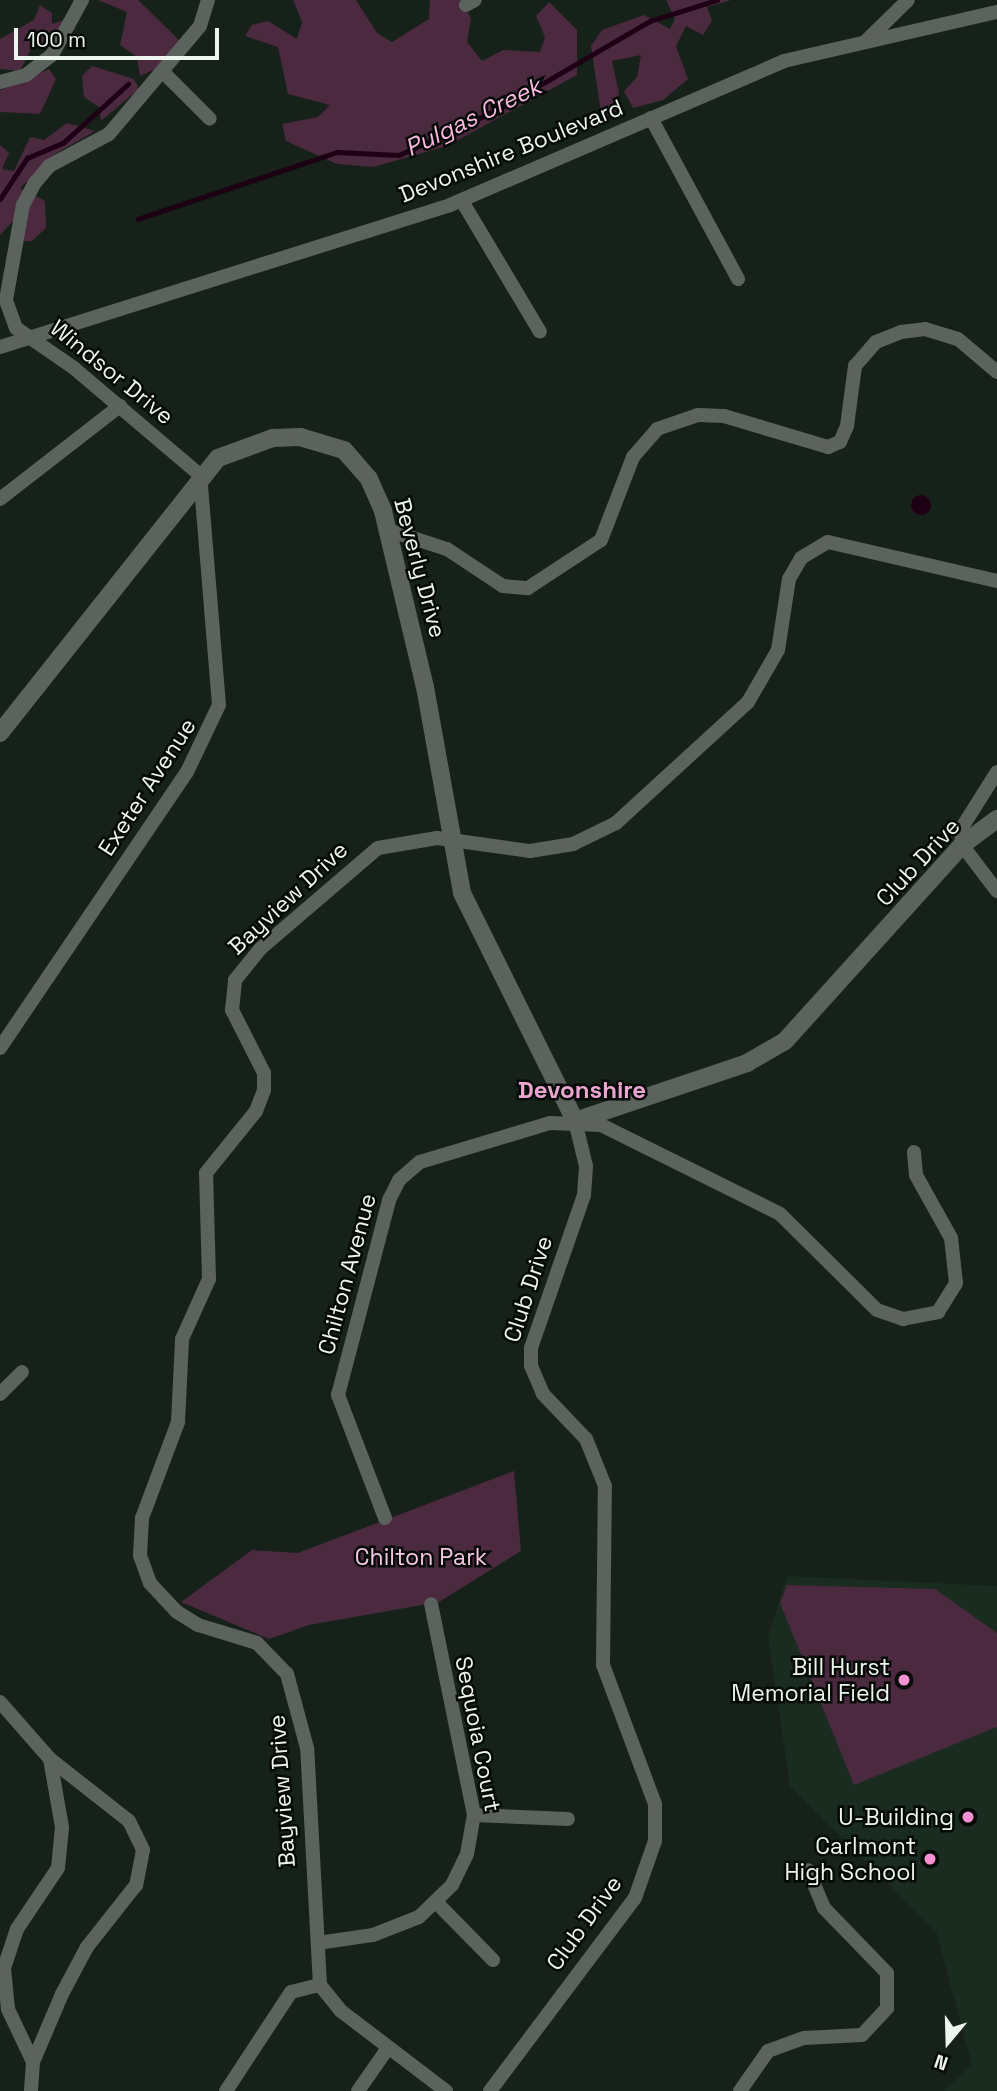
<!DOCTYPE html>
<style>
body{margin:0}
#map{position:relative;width:997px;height:2091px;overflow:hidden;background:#162219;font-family:"Space Grotesk",sans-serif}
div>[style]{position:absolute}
.built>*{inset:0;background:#1a2c1f}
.green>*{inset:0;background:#4b293f}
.water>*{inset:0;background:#1d0014}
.round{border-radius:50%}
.stream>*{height:4.5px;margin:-2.25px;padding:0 2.25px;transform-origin:2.25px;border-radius:2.25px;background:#1d0014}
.minor>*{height:14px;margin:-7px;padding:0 7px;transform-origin:7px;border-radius:7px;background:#5c625d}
.tertiary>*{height:18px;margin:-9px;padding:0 9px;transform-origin:9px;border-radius:9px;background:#5c625d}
.dots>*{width:19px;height:19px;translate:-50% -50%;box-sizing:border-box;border:4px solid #060a07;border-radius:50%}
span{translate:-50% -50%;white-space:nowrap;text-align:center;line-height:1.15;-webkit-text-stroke:5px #060a07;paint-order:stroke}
.street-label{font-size:23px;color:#edf5ee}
.park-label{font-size:23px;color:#f8c6e5}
.poi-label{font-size:23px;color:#edf5ee}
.right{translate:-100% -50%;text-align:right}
.water-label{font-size:24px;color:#fcb9e3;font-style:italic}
.neighbourhood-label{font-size:24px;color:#eba5d1;font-weight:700}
.north{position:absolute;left:913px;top:2007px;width:70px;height:70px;-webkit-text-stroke:5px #060a07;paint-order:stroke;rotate:199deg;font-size:19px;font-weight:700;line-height:28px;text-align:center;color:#edf5ee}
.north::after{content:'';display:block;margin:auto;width:24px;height:32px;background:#edf5ee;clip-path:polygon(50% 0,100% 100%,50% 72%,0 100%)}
.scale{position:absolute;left:14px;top:28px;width:205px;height:32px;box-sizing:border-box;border:4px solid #edf5ee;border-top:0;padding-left:9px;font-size:21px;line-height:24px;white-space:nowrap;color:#edf5ee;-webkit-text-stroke:5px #060a07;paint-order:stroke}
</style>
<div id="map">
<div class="built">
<i style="clip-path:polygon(787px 1576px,997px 1586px,997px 2091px,944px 2091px,972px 2065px,936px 1931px,790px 1786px,768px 1637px)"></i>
</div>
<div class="green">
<i style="clip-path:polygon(98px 0,138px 0,179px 40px,180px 58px,140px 76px,137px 57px,120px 45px,127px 12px)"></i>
<i style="clip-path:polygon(293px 0,356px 0,377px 33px,392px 42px,429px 19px,430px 0,460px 0,471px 18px,467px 42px,482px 61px,503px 50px,540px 52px,545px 37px,536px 16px,549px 2px,577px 30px,577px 75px,447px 146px,373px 167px,337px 164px,286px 141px,282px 124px,318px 117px,330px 105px,288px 94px,278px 47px,245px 36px,252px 25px,268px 21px,297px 39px,302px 22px)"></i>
<i style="clip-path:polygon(666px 0,731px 0,707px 7px,712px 21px,703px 35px,686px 26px,676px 46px,688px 79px,663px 100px,633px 108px,624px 91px,637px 77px,641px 55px,612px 61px,619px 93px,615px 113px,602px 119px,591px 46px,602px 30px,644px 15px,670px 29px,675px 19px)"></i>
<i style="clip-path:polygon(40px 5px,52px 13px,52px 24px,67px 19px,76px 29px,32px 47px,20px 71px,0 69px,0 39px,34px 20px)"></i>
<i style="clip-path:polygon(92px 66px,134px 79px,139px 89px,101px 121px,99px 107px,84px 97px,82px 76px)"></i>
<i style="clip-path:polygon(49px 69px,56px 79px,40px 114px,0 112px,0 90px)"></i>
<i style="clip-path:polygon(67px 123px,95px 131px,55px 154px,20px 188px,45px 201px,46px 228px,32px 241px,18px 241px,13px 221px,0 235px,0 145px,9px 153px,2px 169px,14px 171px,30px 137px,44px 140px)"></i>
<i style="clip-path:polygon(514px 1471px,521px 1551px,439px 1602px,309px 1625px,269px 1639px,181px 1602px,252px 1550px,298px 1553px)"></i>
<i style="clip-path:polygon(787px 1585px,935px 1589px,997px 1633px,997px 1727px,854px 1785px,780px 1603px)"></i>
</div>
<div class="water">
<i class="round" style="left:911px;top:495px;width:20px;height:20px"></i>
</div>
<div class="stream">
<i style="left:0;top:199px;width:49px;rotate:-56.6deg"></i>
<i style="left:27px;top:158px;width:39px;rotate:-23deg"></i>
<i style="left:63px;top:143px;width:88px;rotate:-42.2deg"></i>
<i style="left:138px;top:219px;width:210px;rotate:-18.6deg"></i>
<i style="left:337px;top:152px;width:62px;rotate:2.8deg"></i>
<i style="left:399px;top:155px;width:108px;rotate:-24.7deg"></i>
<i style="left:497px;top:110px;width:177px;rotate:-30.2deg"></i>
<i style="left:650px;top:21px;width:70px;rotate:-17.4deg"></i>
</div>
<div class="minor">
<i style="left:466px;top:5px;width:10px;rotate:-29deg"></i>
<i style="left:867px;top:40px;width:57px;rotate:-44.3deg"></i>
<i style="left:163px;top:72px;width:66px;rotate:45deg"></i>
<i style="left:0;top:82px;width:27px;rotate:-15deg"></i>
<i style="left:26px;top:75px;width:33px;rotate:-38deg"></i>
<i style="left:52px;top:55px;width:63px;rotate:-61.4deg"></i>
<i style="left:651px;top:118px;width:183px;rotate:61.6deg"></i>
<i style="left:462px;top:201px;width:152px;rotate:59.2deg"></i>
<i style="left:0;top:347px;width:472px;rotate:-17.5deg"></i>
<i style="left:450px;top:205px;width:364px;rotate:-23.3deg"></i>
<i style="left:784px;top:61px;width:219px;rotate:-13deg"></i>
<i style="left:0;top:499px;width:152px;rotate:-37.8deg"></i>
<i style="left:388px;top:530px;width:62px;rotate:17.9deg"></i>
<i style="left:447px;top:549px;width:67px;rotate:33.5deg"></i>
<i style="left:503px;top:586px;width:25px;rotate:5deg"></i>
<i style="left:528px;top:588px;width:87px;rotate:-33.3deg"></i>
<i style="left:601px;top:540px;width:89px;rotate:-68.9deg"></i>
<i style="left:633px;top:457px;width:37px;rotate:-49deg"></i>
<i style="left:657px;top:429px;width:43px;rotate:-18.9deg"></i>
<i style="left:698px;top:415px;width:26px;rotate:2deg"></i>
<i style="left:724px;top:416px;width:109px;rotate:16.6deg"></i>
<i style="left:828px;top:447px;width:13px;rotate:-23deg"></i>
<i style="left:840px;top:442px;width:17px;rotate:-66deg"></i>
<i style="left:847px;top:426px;width:61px;rotate:-82.4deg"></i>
<i style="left:855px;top:366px;width:32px;rotate:-49deg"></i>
<i style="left:876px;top:342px;width:27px;rotate:-22deg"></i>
<i style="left:901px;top:332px;width:24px;rotate:-7deg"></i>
<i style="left:925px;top:329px;width:34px;rotate:17deg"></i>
<i style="left:958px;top:339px;width:51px;rotate:40.2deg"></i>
<i style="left:997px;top:772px;width:67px;rotate:122.3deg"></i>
<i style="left:961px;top:829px;width:16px;rotate:86deg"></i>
<i style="left:962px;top:845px;width:58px;rotate:52.7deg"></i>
<i style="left:0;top:1048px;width:333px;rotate:-55.9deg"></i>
<i style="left:187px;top:772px;width:74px;rotate:-64.5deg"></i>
<i style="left:219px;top:705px;width:231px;rotate:-94.7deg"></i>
<i style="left:200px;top:475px;width:165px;rotate:-139.7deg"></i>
<i style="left:74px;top:368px;width:70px;rotate:-145.4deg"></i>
<i style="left:16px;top:328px;width:30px;rotate:-110deg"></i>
<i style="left:6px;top:300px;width:97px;rotate:-79.9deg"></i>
<i style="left:23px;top:205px;width:24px;rotate:-62deg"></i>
<i style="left:34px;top:184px;width:23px;rotate:-50deg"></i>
<i style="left:49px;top:166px;width:68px;rotate:-28.1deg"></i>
<i style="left:109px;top:134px;width:141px;rotate:-49.9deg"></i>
<i style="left:200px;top:26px;width:27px;rotate:-73deg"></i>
<i style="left:0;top:1394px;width:31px;rotate:-45deg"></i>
<i style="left:385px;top:1518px;width:132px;rotate:-110.9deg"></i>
<i style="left:338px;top:1395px;width:202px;rotate:-75.3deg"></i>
<i style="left:389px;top:1200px;width:22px;rotate:-63deg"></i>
<i style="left:399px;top:1180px;width:28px;rotate:-41deg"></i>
<i style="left:420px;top:1162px;width:136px;rotate:-16.7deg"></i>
<i style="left:550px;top:1123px;width:51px;rotate:2.2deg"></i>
<i style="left:601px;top:1125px;width:200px;rotate:26.4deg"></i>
<i style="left:780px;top:1214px;width:136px;rotate:44.7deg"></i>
<i style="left:877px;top:1310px;width:28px;rotate:19deg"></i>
<i style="left:903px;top:1319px;width:36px;rotate:-11deg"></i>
<i style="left:938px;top:1312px;width:34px;rotate:-58deg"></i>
<i style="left:956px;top:1283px;width:45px;rotate:-96.3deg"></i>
<i style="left:951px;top:1238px;width:72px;rotate:-119.1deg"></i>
<i style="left:916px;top:1175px;width:23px;rotate:-95deg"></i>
<i style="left:0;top:1702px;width:76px;rotate:48.7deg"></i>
<i style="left:50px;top:1759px;width:100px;rotate:38.1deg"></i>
<i style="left:129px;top:1821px;width:32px;rotate:64deg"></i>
<i style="left:143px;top:1850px;width:36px;rotate:101deg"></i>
<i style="left:136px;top:1885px;width:79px;rotate:128.3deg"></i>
<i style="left:87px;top:1947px;width:53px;rotate:118deg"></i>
<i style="left:62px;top:1994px;width:74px;rotate:113.1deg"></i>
<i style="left:33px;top:2062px;width:29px;rotate:94deg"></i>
<i style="left:474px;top:1815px;width:94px;rotate:2.4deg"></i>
<i style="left:437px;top:1903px;width:80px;rotate:45.5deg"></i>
<i style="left:318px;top:1943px;width:56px;rotate:-8.3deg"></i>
<i style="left:373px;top:1935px;width:49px;rotate:-21.4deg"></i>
<i style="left:419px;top:1917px;width:46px;rotate:-44.1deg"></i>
<i style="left:452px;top:1885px;width:34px;rotate:-64deg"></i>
<i style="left:467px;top:1854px;width:40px;rotate:-80deg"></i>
<i style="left:474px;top:1815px;width:215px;rotate:-101.5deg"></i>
<i style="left:33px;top:2062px;width:59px;rotate:-115.3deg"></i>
<i style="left:8px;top:2009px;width:41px;rotate:-95.6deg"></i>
<i style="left:4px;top:1968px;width:41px;rotate:-71.6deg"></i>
<i style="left:17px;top:1929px;width:73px;rotate:-56.1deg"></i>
<i style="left:58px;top:1868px;width:41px;rotate:-84.4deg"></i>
<i style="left:62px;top:1827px;width:69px;rotate:-100deg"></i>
<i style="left:226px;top:2091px;width:118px;rotate:-56.7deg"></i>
<i style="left:291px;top:1992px;width:30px;rotate:-14deg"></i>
<i style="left:358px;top:2091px;width:52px;rotate:-55.1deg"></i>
<i style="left:446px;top:2091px;width:132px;rotate:-142.7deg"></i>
<i style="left:341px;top:2011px;width:33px;rotate:-129deg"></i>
<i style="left:320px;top:1985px;width:237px;rotate:-93.1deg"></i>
<i style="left:307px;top:1748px;width:77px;rotate:-105.1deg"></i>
<i style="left:287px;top:1674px;width:43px;rotate:-134.1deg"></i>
<i style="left:257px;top:1643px;width:62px;rotate:-163deg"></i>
<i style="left:198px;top:1625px;width:26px;rotate:-148deg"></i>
<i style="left:176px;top:1611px;width:38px;rotate:-133deg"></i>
<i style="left:150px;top:1583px;width:29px;rotate:-110deg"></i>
<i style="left:140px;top:1556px;width:38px;rotate:-87deg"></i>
<i style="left:142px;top:1518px;width:103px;rotate:-69.4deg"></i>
<i style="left:178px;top:1422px;width:83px;rotate:-87.2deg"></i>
<i style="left:182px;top:1339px;width:66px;rotate:-65.8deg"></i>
<i style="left:209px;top:1279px;width:106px;rotate:-91.6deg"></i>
<i style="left:206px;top:1173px;width:80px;rotate:-51.1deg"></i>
<i style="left:256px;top:1111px;width:22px;rotate:-69deg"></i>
<i style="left:264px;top:1090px;width:17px;rotate:-90deg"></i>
<i style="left:264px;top:1073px;width:71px;rotate:-116.9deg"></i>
<i style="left:232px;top:1010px;width:30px;rotate:-84deg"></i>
<i style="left:235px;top:980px;width:40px;rotate:-51deg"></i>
<i style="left:260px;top:949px;width:155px;rotate:-40.6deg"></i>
<i style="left:378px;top:848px;width:60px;rotate:-9.6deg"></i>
<i style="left:437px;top:838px;width:94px;rotate:8deg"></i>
<i style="left:530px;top:851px;width:44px;rotate:-9.2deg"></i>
<i style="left:573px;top:844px;width:48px;rotate:-26deg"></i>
<i style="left:616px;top:823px;width:179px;rotate:-42.5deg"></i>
<i style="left:748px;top:702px;width:60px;rotate:-60deg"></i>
<i style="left:778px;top:650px;width:72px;rotate:-81.2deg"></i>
<i style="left:789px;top:579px;width:24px;rotate:-60deg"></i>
<i style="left:801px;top:558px;width:31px;rotate:-31deg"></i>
<i style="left:828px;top:542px;width:173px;rotate:13deg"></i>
<i style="left:490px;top:2091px;width:241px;rotate:-53.1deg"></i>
<i style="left:635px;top:1898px;width:60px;rotate:-70.7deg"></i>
<i style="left:655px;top:1841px;width:37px;rotate:-90deg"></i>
<i style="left:655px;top:1804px;width:148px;rotate:-110.5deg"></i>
<i style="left:603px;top:1665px;width:179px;rotate:-89.4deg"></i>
<i style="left:605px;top:1486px;width:51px;rotate:-112deg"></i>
<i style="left:586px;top:1439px;width:62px;rotate:-133.7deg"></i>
<i style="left:543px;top:1394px;width:30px;rotate:-113deg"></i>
<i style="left:531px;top:1366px;width:18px;rotate:-90deg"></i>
<i style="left:531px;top:1348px;width:162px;rotate:-70.9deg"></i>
<i style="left:584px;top:1195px;width:29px;rotate:-86deg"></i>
<i style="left:586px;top:1166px;width:46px;rotate:-103.7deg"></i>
<i style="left:740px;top:2091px;width:49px;rotate:-55deg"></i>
<i style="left:768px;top:2051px;width:38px;rotate:-20deg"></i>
<i style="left:804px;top:2038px;width:58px;rotate:-3deg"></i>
<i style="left:862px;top:2035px;width:37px;rotate:-47deg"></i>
<i style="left:887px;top:2008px;width:35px;rotate:-90deg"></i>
<i style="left:887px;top:1973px;width:91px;rotate:-134.1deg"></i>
<i style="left:824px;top:1908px;width:41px;rotate:-112.8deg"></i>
</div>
<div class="tertiary">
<i style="left:0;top:733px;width:351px;rotate:-51.6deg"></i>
<i style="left:218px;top:458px;width:59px;rotate:-20deg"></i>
<i style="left:273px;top:438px;width:27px;rotate:-2deg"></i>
<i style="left:300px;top:437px;width:46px;rotate:16.5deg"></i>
<i style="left:344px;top:450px;width:38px;rotate:49deg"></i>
<i style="left:369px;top:479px;width:35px;rotate:66deg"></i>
<i style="left:383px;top:511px;width:181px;rotate:76.6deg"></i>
<i style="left:425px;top:687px;width:209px;rotate:79.8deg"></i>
<i style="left:462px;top:893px;width:254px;rotate:63.6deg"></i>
<i style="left:575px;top:1121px;width:182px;rotate:-18.6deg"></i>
<i style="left:747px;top:1063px;width:44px;rotate:-30.1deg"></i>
<i style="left:785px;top:1041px;width:264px;rotate:-47.9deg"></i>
<i style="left:962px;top:845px;width:44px;rotate:-36.6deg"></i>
</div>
<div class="dots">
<i style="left:904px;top:1680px;background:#f591d2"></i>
<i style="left:968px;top:1817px;background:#f591d2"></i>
<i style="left:930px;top:1859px;background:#f591d2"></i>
</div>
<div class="street-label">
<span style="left:511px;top:151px;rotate:-22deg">Devonshire Boulevard</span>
<span style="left:112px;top:372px;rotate:39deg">Windsor Drive</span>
<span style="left:420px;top:568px;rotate:75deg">Beverly Drive</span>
<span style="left:147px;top:787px;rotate:-57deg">Exeter Avenue</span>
<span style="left:918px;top:862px;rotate:-47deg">Club Drive</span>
<span style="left:288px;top:898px;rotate:-43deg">Bayview Drive</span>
<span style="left:347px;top:1274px;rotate:-75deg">Chilton Avenue</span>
<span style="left:528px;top:1289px;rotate:-72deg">Club Drive</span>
<span style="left:478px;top:1734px;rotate:79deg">Sequoia Court</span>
<span style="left:282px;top:1791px;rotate:-94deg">Bayview Drive</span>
<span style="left:584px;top:1923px;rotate:-54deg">Club Drive</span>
</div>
<div class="park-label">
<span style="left:421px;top:1557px">Chilton Park</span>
</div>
<div class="poi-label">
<span class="right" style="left:890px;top:1680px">Bill Hurst<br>Memorial Field</span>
<span class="right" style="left:954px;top:1817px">U-Building</span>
<span class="right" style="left:916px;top:1859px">Carlmont<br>High School</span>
</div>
<div class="water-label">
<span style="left:473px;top:117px;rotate:-26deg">Pulgas Creek</span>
</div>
<div class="neighbourhood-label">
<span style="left:582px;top:1090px">Devonshire</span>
</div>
<div class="north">N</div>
<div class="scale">100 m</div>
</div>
